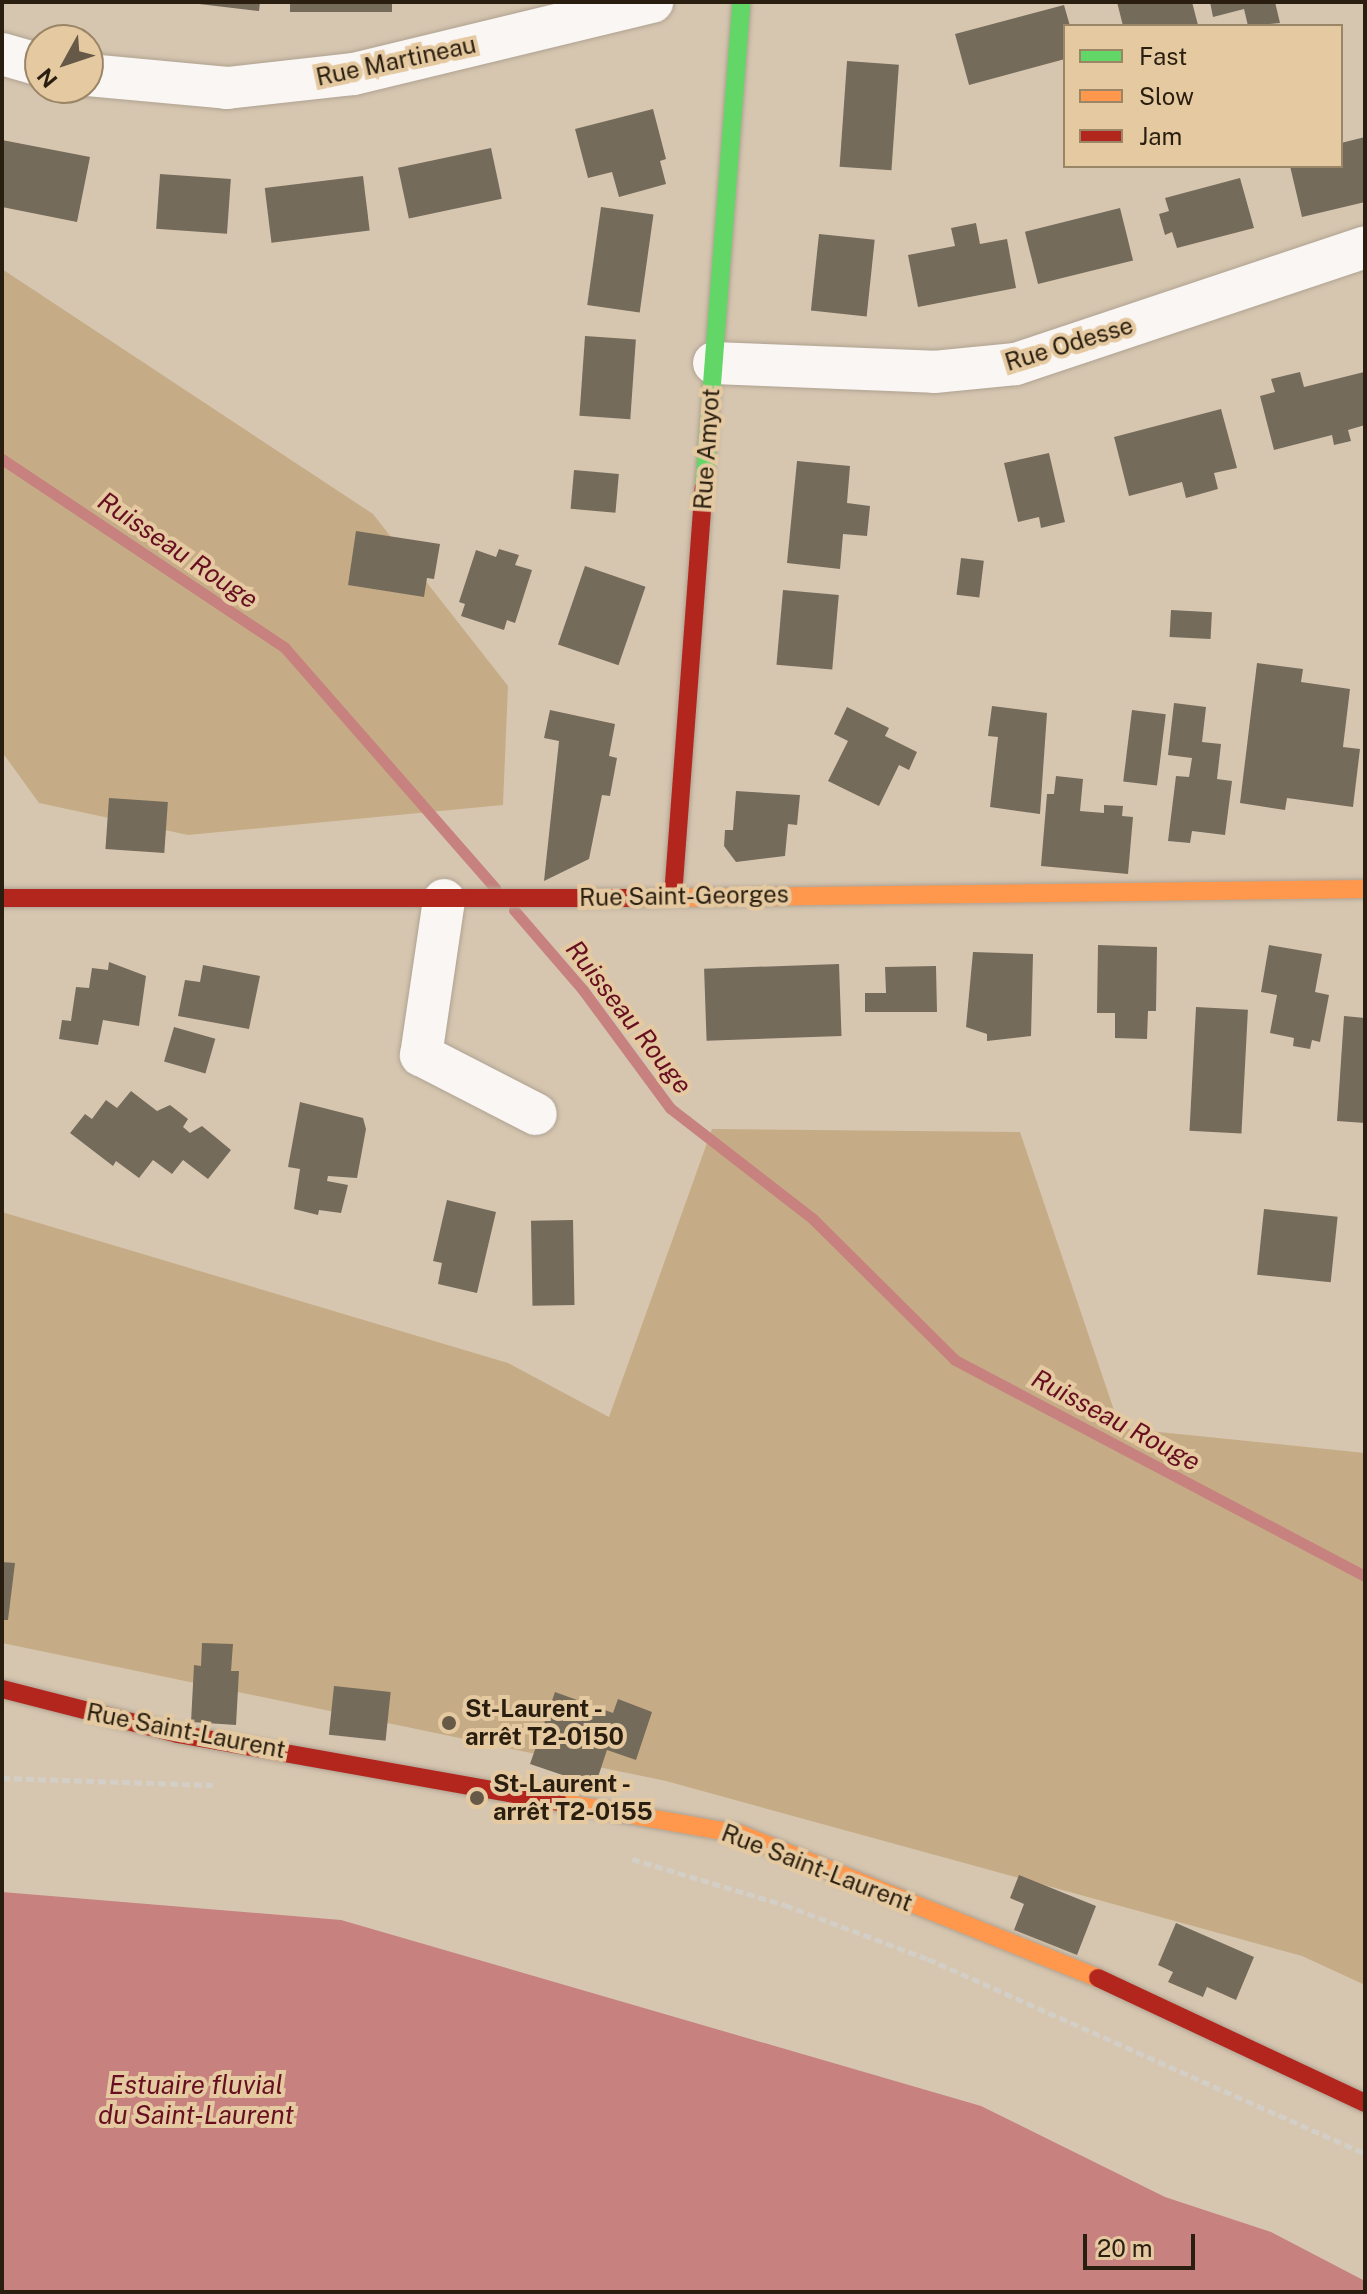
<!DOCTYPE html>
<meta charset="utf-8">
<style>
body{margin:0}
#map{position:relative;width:1367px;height:2294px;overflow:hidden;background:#d6c6b0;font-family:"Public Sans",sans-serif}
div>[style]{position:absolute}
.green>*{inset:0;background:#c6ac86}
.water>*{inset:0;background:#c7817f}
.stream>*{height:11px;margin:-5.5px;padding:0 5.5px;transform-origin:5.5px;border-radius:5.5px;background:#c7817f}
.building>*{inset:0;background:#756b5b;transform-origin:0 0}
.path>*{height:5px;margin-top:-2.5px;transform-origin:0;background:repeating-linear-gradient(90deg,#d3cec6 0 8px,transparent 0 12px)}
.roads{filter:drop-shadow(0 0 2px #afa291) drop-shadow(0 0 2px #afa291)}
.street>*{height:42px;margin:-21px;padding:0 21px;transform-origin:21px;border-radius:21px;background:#f9f6f3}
.fast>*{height:18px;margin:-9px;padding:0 9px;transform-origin:9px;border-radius:9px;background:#63d668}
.slow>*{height:18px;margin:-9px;padding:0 9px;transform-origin:9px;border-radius:9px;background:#ff974d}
.jam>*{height:18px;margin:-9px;padding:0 9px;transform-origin:9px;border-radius:9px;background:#b3261e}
.dots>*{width:22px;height:22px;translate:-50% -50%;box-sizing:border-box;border:4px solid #e5c9a1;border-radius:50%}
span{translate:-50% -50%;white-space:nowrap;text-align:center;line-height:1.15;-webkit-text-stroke:8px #e5c9a1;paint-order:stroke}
.street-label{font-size:24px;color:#291e0f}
.poi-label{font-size:24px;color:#291e0f;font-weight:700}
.left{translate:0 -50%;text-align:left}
.water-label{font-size:26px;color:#670f20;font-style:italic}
.frame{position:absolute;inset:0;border:4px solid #291e0f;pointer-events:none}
.legend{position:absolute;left:1063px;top:24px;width:280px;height:144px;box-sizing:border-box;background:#e5c9a1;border:2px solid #9a8567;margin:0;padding:10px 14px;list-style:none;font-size:24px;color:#291e0f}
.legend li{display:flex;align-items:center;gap:16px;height:40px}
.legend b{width:40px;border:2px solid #9a8567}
.north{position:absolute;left:24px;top:24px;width:80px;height:80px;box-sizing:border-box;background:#e5c9a1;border:2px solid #9a8567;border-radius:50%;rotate:230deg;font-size:22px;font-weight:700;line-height:32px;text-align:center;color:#291e0f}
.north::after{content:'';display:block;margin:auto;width:28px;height:36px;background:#665947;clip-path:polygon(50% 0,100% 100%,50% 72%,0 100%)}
.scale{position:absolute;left:1083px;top:2234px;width:112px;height:36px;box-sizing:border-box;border:4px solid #291e0f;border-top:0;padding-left:10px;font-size:24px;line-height:28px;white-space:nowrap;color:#291e0f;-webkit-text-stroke:6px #e5c9a1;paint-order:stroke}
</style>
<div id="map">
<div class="green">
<i style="clip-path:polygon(2px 269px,373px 514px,508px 686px,503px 805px,188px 835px,39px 803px,2px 752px)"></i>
<i style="clip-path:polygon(712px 1129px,1020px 1132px,1120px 1428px,1365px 1453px,1365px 1985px,1302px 1956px,666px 1781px,2px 1643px,2px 1212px,508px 1363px,609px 1417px)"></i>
</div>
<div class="water">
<i style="clip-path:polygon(2px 1892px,341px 1920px,981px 2106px,1165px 2197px,1271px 2232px,1365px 2281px,1365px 2292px,2px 2292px)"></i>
</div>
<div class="stream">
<i style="left:2px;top:459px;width:340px;rotate:33.7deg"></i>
<i style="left:285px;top:648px;width:319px;rotate:48.8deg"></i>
<i style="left:514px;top:910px;width:106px;rotate:49.2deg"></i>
<i style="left:583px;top:990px;width:147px;rotate:53.6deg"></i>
<i style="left:670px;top:1108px;width:181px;rotate:37.8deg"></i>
<i style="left:813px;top:1219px;width:200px;rotate:44.8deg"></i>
<i style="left:955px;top:1360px;width:463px;rotate:27.8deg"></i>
</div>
<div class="building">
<i style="clip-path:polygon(182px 2px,260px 2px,259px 11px)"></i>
<i style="left:290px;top:2px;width:102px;height:10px"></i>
<i style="clip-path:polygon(1117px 2px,1192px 2px,1198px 25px,1123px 26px)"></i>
<i style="clip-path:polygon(1210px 2px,1275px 2px,1280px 23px,1248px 26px,1244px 9px,1213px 17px)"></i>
<i style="clip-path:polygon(1064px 5px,1070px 26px,1065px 26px,1065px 59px,969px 85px,955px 34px)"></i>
<i style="left:847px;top:61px;width:52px;height:106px;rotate:4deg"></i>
<i style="clip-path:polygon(653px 109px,666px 159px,660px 161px,666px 184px,619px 197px,612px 172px,588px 178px,575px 129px)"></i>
<i style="clip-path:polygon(1365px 137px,1365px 202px,1302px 217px,1290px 166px,1341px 166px,1341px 143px)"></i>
<i style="clip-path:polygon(2px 140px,90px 157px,77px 222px,2px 207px)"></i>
<i style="left:491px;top:148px;width:52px;height:95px;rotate:78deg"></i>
<i style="left:160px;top:174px;width:71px;height:55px;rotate:4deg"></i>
<i style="left:363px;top:176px;width:55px;height:99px;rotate:83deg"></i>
<i style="clip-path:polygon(1240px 178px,1254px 228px,1177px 248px,1172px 232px,1165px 235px,1159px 214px,1169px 211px,1165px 198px)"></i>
<i style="left:601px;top:207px;width:53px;height:99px;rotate:8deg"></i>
<i style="left:1120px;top:208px;width:54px;height:98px;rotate:76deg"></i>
<i style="clip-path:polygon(976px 223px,980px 244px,1007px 239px,1016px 288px,918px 307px,908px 255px,955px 246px,951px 228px)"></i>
<i style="left:819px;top:234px;width:56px;height:77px;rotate:6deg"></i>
<i style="left:585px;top:336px;width:51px;height:80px;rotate:4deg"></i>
<i style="clip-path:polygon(1300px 372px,1304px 387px,1364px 372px,1365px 425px,1348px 430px,1351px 441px,1334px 445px,1332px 435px,1274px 450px,1260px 396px,1275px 392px,1271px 379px)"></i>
<i style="clip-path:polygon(1221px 409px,1237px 468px,1214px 473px,1218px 489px,1186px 498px,1182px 482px,1129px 496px,1114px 437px)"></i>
<i style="clip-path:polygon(1049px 453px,1065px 522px,1041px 528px,1039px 517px,1018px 522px,1004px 463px)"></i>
<i style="clip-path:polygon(797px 461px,850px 466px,847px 503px,870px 506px,867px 536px,843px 534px,840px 569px,787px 563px)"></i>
<i style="left:574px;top:470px;width:45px;height:39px;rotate:5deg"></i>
<i style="clip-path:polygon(356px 531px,440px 544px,434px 579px,427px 578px,424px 597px,348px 585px)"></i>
<i style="clip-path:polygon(499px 549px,519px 555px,515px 565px,532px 570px,515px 623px,507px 620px,504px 630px,461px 616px,465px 604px,459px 602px,476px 550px,496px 557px)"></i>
<i style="left:961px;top:558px;width:23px;height:37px;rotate:7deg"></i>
<i style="left:585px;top:566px;width:64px;height:83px;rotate:19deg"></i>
<i style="left:783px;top:590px;width:56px;height:75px;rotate:5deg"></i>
<i style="left:1171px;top:610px;width:41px;height:27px;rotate:3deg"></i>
<i style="clip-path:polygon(1257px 663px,1303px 669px,1301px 682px,1350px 689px,1343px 747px,1360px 749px,1353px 807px,1287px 798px,1285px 810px,1240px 803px)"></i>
<i style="clip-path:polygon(1174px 703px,1206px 707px,1202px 742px,1221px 744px,1217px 779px,1232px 781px,1225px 835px,1192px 831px,1190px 843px,1168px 841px,1176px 776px,1189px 777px,1192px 758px,1168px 755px)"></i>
<i style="clip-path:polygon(992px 706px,1047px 713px,1040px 814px,990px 807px,998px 737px,988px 736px)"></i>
<i style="clip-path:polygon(847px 707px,889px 728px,885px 736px,917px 752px,909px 770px,899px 765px,879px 806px,828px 781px,848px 741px,834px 734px)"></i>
<i style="clip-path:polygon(550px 710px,615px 724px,609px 756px,617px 758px,610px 796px,602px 795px,589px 859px,544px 881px,559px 741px,544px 738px)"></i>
<i style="left:1132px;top:710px;width:34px;height:72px;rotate:7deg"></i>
<i style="clip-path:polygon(1056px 776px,1083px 779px,1080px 811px,1104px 813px,1104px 805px,1123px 806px,1122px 816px,1133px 817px,1128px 874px,1041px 866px,1047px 794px,1054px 794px)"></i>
<i style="clip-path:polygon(736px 791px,800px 795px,797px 825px,788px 824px,785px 856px,736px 862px,724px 846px,725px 830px,733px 830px)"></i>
<i style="left:109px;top:798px;width:59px;height:51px;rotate:4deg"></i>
<i style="clip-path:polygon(1098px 945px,1157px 947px,1156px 1011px,1148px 1011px,1147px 1039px,1115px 1038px,1115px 1013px,1097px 1013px)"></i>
<i style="clip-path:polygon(1269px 945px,1322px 954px,1315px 992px,1329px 995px,1320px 1042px,1312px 1040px,1310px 1049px,1293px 1046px,1294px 1038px,1270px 1033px,1277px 995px,1261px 992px)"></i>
<i style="clip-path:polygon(973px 952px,1033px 954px,1031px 1036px,987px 1041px,987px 1034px,966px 1027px)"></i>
<i style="clip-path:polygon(109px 962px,146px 976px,139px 1026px,103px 1020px,98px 1045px,59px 1039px,62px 1020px,71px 1021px,76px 987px,89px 988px,92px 968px,108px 970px)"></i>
<i style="left:839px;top:964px;width:72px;height:135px;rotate:88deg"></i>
<i style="clip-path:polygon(203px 965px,260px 976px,249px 1029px,178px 1016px,185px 980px,200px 982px)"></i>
<i style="clip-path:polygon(936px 966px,937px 1012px,865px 1012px,865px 993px,886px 993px,885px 967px)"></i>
<i style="left:1196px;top:1007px;width:52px;height:124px;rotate:3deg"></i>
<i style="clip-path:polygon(1344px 1016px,1365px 1018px,1365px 1123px,1337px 1121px)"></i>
<i style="left:174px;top:1027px;width:43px;height:36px;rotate:16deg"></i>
<i style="clip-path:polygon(131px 1091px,157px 1111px,170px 1105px,188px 1119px,183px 1127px,190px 1133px,202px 1126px,231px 1150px,208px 1179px,183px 1160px,172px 1174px,153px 1160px,139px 1178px,116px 1161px,113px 1166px,70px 1133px,85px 1114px,92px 1119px,106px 1100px,117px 1108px)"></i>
<i style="clip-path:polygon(300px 1102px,363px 1118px,366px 1129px,357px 1178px,328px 1176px,327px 1181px,348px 1185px,341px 1213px,319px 1210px,318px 1215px,294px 1209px,300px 1169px,288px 1167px)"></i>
<i style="clip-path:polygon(447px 1200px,496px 1212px,477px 1293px,438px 1284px,442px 1263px,433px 1261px)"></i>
<i style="left:1264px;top:1209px;width:74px;height:66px;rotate:6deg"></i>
<i style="left:573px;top:1220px;width:85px;height:42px;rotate:89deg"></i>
<i style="clip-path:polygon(2px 1562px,15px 1563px,8px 1620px,2px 1620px)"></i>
<i style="clip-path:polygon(202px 1643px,233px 1644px,231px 1671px,239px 1671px,236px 1725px,191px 1722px,194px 1665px,201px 1666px)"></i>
<i style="left:334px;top:1686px;width:57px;height:49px;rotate:6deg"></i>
<i style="clip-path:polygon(555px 1692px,613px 1713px,618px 1699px,652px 1712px,636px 1760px,607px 1750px,595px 1786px,530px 1764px)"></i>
<i style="clip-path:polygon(1019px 1875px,1096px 1906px,1077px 1955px,1014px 1930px,1024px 1904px,1010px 1898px)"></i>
<i style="clip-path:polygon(1176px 1923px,1254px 1957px,1236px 2000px,1207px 1987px,1203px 1997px,1168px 1982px,1173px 1972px,1158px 1965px)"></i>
</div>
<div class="path">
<i style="left:2px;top:1778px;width:211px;rotate:1.9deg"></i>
<i style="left:632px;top:1859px;width:160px;rotate:16.7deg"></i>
<i style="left:785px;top:1905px;width:153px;rotate:20.7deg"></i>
<i style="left:928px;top:1959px;width:479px;rotate:24deg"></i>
</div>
<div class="roads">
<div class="street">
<i style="left:2px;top:54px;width:40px;rotate:16deg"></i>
<i style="left:88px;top:75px;width:140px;rotate:5.3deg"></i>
<i style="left:227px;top:88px;width:128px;rotate:-6.3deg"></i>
<i style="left:354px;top:74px;width:307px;rotate:-13.6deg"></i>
<i style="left:714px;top:363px;width:220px;rotate:2.3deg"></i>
<i style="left:934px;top:372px;width:82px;rotate:-5.6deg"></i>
<i style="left:1016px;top:364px;width:368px;rotate:-18.5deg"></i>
<i style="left:444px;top:900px;width:157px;rotate:98.4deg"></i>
<i style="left:421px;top:1055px;width:129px;rotate:27.2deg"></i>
</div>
<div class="fast">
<i style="left:704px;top:488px;width:487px;rotate:-85.6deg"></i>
</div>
<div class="slow">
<i style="left:652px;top:898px;width:713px;rotate:-0.72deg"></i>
<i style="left:558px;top:1802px;width:185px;rotate:10deg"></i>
<i style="left:740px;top:1834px;width:386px;rotate:21.9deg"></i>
</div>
<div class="jam">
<i style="left:673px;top:896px;width:409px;rotate:-85.7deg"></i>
<i style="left:2px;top:898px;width:650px"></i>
<i style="left:2px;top:1689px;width:182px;rotate:14.3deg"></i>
<i style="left:178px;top:1734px;width:386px;rotate:10.1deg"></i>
<i style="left:1098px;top:1978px;width:295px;rotate:25.1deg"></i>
</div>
</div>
<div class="dots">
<i style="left:449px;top:1723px;background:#665947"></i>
<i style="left:477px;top:1798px;background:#665947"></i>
</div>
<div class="street-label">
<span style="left:396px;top:61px;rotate:-12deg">Rue Martineau</span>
<span style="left:1069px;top:344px;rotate:-17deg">Rue Odesse</span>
<span style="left:707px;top:449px;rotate:-86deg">Rue Amyot</span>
<span style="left:684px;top:896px;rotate:-1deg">Rue Saint-Georges</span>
<span style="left:186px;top:1731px;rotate:11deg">Rue Saint-Laurent</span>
<span style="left:817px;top:1868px;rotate:21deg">Rue Saint-Laurent</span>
</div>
<div class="poi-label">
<span class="left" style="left:465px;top:1723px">St-Laurent -<br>arrêt T2-0150</span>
<span class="left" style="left:493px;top:1798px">St-Laurent -<br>arrêt T2-0155</span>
</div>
<div class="water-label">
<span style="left:178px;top:550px;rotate:34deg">Ruisseau Rouge</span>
<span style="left:629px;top:1017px;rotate:52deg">Ruisseau Rouge</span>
<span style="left:1116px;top:1420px;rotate:28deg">Ruisseau Rouge</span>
<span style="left:196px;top:2100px">Estuaire fluvial<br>du Saint-Laurent</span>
</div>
<div class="frame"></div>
<ul class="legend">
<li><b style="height:10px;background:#63d668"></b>Fast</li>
<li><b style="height:10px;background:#ff974d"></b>Slow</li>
<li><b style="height:10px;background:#b3261e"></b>Jam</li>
</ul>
<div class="north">N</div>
<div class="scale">20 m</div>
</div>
